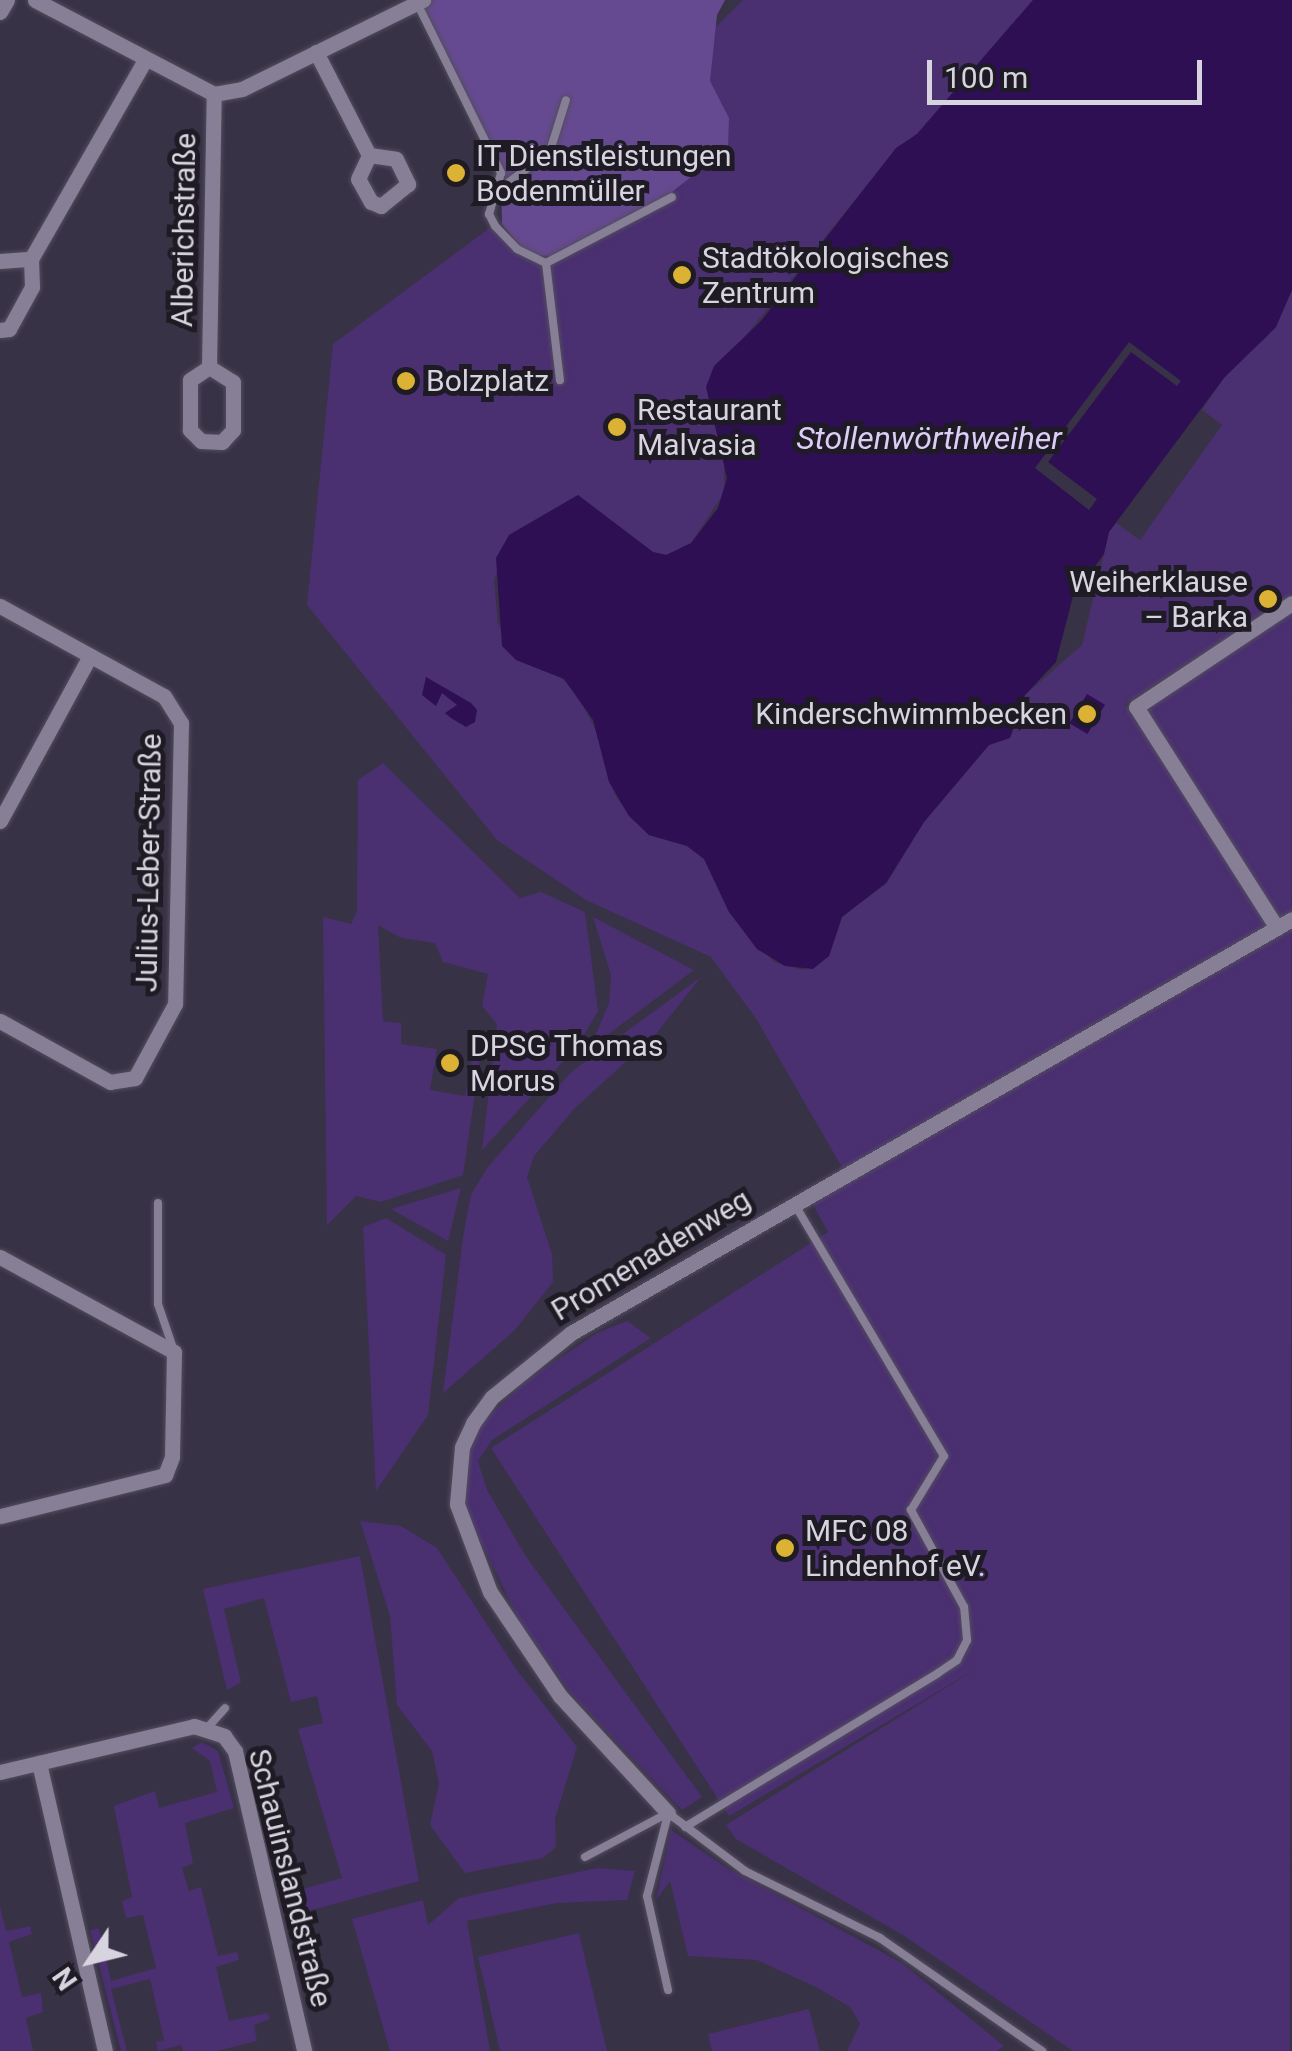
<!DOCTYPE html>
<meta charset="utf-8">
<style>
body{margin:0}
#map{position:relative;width:1292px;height:2051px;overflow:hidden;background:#383246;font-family:Roboto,sans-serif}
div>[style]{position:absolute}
.green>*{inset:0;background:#4a2f71}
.forest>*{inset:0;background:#664a91}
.water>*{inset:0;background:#2f0f53;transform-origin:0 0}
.pier>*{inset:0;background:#383246}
.roads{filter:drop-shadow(0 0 2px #534d5e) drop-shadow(0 0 2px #534d5e)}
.lane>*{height:8px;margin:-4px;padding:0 4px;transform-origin:4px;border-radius:4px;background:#877f96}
.street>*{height:15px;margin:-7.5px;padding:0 7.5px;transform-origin:7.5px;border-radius:7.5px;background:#877f96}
.dots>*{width:28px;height:28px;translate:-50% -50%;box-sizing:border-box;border:5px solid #1e1b24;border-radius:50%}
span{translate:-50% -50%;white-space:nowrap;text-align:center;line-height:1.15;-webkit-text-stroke:10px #1e1b24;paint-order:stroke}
.poi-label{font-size:30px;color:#d7d4e0}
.left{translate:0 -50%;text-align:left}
.right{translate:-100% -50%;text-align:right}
.street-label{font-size:30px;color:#d7d4e0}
.water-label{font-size:32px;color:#dbcdf6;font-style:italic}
.north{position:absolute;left:40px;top:1911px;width:100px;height:100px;-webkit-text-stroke:8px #1e1b24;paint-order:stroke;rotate:235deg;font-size:28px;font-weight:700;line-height:40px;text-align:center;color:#d7d4e0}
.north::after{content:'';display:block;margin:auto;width:35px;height:45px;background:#d7d4e0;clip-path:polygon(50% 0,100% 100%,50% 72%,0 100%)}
.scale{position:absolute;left:927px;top:60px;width:275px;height:45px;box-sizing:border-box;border:5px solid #d7d4e0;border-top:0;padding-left:12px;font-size:30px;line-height:35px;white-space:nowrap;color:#d7d4e0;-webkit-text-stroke:8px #1e1b24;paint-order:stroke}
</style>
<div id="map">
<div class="green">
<i style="clip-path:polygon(743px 0,1033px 0,917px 134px,896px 149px,740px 343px,713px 419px,724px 448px,724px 493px,691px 543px,667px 555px,653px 552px,578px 495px,509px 535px,494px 581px,498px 624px,526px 664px,556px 672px,578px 696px,603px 744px,614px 793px,629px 816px,649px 835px,687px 846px,704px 859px,729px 912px,774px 962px,803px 970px,829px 956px,842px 917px,887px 883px,924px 822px,989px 745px,1010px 738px,1025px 695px,1082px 645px,1109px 532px,1116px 523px,1140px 540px,1222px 425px,1202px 410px,1231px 368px,1268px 336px,1292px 290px,1292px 595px,1125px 704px,1131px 714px,1292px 609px,1290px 2051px,1073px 2051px,903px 1935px,736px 1839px,726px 1825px,979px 1667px,729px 1816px,491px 1448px,828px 1232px,810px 1199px,847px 1176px,757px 1020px,711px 957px,586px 900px,497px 840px,307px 605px,333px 344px,491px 227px,527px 255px,719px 104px,710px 81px,714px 29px)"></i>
<i style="clip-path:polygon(383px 763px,520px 898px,541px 892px,585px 912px,598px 1011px,578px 1045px,482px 1150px,497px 1024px,482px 1006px,488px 974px,443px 962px,435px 943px,401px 938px,378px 925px,383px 1021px,401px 1023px,401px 1044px,437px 1049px,430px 1090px,465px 1096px,472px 1058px,480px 1059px,463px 1175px,381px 1202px,356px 1196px,327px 1225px,323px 917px,351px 924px,357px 912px,358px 780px)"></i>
<i style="clip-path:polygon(593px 917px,694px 970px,590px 1048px,609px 1003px,611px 975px)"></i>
<i style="clip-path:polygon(701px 977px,656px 1034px,574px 1109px,534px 1156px,527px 1177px,552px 1254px,553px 1282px,514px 1331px,443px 1393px,464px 1231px,471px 1195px,487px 1168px,571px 1072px)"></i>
<i style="clip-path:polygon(461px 1188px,448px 1241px,391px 1209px)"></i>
<i style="clip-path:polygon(386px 1218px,446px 1255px,428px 1415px,376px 1491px,363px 1227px)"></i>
<i style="clip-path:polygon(627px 1321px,651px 1338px,492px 1440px,478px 1461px,487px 1490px,527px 1558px,702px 1797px,682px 1810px,573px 1696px,519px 1620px,469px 1517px,461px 1479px,467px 1444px,479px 1426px,527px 1380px,597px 1333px)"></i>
<i style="clip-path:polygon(360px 1521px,401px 1526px,437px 1548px,516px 1669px,577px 1747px,555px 1819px,556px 1847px,543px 1858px,465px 1873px,430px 1825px,439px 1783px,432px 1751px,397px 1705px,390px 1616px)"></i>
<i style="clip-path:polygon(360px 1556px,419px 1881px,290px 1916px,285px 1894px,342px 1878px,298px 1729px,323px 1723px,317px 1696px,291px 1702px,264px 1598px,224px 1609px,241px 1682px,227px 1690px,203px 1589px)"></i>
<i style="clip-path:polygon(202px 1742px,218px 1751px,234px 1808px,185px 1823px,193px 1863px,182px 1868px,189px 1891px,201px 1887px,218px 1956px,237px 1952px,239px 1960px,216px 1967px,229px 2021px,267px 2013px,270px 2019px,254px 2025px,257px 2041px,217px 2051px,183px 2051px,181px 2045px,158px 2051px,156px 2042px,164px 2040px,150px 1979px,111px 1989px,127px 2051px,121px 2051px,90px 1930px,99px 1928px,111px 1981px,156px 1968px,143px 1915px,126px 1918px,122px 1901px,132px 1897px,114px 1806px,155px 1791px,159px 1808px,217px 1792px,210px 1761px,192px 1748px)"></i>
<i style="clip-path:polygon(671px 1830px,727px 1868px,902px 1963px,1004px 2046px,997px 2051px,847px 2051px,860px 2024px,850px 2007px,818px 1988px,757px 1960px,688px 1956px,670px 1881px,656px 1900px)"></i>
<i style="clip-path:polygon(597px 1868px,635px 1871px,627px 1900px,557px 1903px,467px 1921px,490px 2051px,390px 2051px,352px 1919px,423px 1900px,428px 1925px,459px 1898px)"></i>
<i style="clip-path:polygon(0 1907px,6px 1931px,30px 1926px,32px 1934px,9px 1942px,22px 1997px,41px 1993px,43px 2012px,26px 2018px,33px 2051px,0 2051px)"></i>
<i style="clip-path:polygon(579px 1933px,607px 2051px,500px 2051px,478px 1957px)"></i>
<i style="clip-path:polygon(809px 2009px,820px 2051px,712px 2051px,708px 2034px)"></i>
</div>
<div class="forest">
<i style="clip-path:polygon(423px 0,725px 0,717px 15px,710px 81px,729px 118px,728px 148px,650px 209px,553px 256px,527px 255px,502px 224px,501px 173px,417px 3px)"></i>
</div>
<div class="water">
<i style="clip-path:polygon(1033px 0,1292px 0,1292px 290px,1276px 327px,1224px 378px,1109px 532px,1104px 554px,1073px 596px,1056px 662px,1025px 695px,1010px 738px,989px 745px,924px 822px,886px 883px,842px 917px,829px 956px,813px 969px,785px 966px,757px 949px,729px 912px,704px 859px,687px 846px,649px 835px,629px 816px,609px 782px,593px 720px,564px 679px,516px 660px,502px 646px,496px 558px,509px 535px,578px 495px,653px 552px,666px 555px,691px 543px,718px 508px,727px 478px,706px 387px,714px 366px,761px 321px,896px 148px,917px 134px)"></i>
<i style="clip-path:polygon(426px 677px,471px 703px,477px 710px,475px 722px,466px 727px,451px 718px,445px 713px,457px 705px,442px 693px,436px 706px,422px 695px)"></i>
<i style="left:1087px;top:694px;width:21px;height:34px;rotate:31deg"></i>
</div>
<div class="pier">
<i style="clip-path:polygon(1129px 342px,1181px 381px,1177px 386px,1131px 352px,1048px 462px,1097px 499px,1089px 510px,1035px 468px)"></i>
</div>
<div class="roads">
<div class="lane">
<i style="left:417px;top:3px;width:190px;rotate:63.7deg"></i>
<i style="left:501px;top:173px;width:43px;rotate:106.3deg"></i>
<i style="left:489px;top:214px;width:13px;rotate:63deg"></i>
<i style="left:495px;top:226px;width:32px;rotate:46deg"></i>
<i style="left:517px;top:249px;width:32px;rotate:26deg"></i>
<i style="left:546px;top:263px;width:118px;rotate:83.2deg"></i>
<i style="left:500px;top:189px;width:63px;rotate:-37.2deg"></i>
<i style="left:550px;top:151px;width:53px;rotate:-72.6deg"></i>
<i style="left:546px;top:263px;width:142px;rotate:-27.6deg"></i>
<i style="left:158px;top:1203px;width:101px;rotate:90deg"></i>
<i style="left:158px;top:1304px;width:50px;rotate:71.2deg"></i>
<i style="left:209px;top:1726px;width:24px;rotate:-48deg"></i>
<i style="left:685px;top:1827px;width:296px;rotate:-31.3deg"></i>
<i style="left:938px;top:1673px;width:23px;rotate:-34deg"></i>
<i style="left:957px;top:1660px;width:22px;rotate:-63deg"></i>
<i style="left:967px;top:1640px;width:33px;rotate:-95deg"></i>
<i style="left:964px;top:1607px;width:111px;rotate:-118.7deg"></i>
<i style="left:911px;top:1510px;width:63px;rotate:-58.6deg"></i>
<i style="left:944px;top:1456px;width:294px;rotate:-120.7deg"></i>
<i style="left:585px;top:1857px;width:94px;rotate:-27.9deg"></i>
<i style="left:668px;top:1813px;width:96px;rotate:37deg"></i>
<i style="left:745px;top:1871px;width:151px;rotate:26.4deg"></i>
<i style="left:880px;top:1938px;width:198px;rotate:34.9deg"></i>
<i style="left:668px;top:1990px;width:96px;rotate:-102.6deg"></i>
<i style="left:647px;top:1896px;width:85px;rotate:-75.6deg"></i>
</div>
<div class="street">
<i style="left:35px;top:0;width:202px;rotate:27.7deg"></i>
<i style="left:214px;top:94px;width:28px;rotate:-10deg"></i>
<i style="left:242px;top:89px;width:202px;rotate:-26.2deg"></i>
<i style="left:0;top:12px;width:14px;rotate:-60deg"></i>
<i style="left:316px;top:52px;width:116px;rotate:62.8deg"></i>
<i style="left:369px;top:155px;width:27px;rotate:8deg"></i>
<i style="left:396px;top:159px;width:28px;rotate:64deg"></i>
<i style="left:408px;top:184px;width:35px;rotate:141deg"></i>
<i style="left:381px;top:206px;width:11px;rotate:-158deg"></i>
<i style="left:371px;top:202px;width:26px;rotate:-119deg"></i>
<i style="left:358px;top:179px;width:26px;rotate:-65deg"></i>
<i style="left:0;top:261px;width:31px;rotate:-4deg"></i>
<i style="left:0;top:330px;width:9px;rotate:-6deg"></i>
<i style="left:9px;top:329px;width:48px;rotate:-61.3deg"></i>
<i style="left:32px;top:287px;width:28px;rotate:-92deg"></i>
<i style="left:31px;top:259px;width:229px;rotate:-60.2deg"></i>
<i style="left:209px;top:367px;width:28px;rotate:32deg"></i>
<i style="left:233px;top:382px;width:48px;rotate:90deg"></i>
<i style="left:233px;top:430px;width:16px;rotate:133deg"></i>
<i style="left:222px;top:442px;width:21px;rotate:-177deg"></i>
<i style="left:201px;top:441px;width:16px;rotate:-135deg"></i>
<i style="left:190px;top:430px;width:50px;rotate:-90deg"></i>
<i style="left:190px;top:380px;width:23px;rotate:-34deg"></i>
<i style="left:209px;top:367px;width:273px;rotate:-89deg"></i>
<i style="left:0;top:606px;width:187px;rotate:28.8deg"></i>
<i style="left:164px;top:696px;width:32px;rotate:58deg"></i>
<i style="left:181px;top:723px;width:281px;rotate:91.2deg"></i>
<i style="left:175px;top:1004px;width:84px;rotate:118.4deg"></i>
<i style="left:135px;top:1078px;width:25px;rotate:171deg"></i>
<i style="left:110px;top:1082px;width:126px;rotate:-151deg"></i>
<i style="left:0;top:821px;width:188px;rotate:-61.4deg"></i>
<i style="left:1277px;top:928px;width:262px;rotate:-122.5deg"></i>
<i style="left:1136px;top:707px;width:187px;rotate:-33.7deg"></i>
<i style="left:0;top:1257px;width:198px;rotate:28.6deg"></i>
<i style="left:174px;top:1352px;width:105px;rotate:91.1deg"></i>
<i style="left:172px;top:1457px;width:19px;rotate:111deg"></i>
<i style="left:165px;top:1475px;width:170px;rotate:166deg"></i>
<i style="left:39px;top:1763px;width:295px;rotate:77.1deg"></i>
<i style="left:0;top:1772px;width:199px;rotate:-13.3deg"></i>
<i style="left:194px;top:1726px;width:32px;rotate:18deg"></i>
<i style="left:224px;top:1736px;width:19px;rotate:54deg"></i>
<i style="left:235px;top:1751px;width:308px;rotate:77deg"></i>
<i style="left:668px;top:1813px;width:159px;rotate:-132.7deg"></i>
<i style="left:560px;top:1696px;width:125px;rotate:-123.9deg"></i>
<i style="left:490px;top:1592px;width:94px;rotate:-110.6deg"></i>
<i style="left:457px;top:1504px;width:57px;rotate:-85deg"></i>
<i style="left:462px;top:1447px;width:26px;rotate:-65deg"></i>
<i style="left:473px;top:1423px;width:32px;rotate:-54deg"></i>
<i style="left:492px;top:1397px;width:102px;rotate:-39deg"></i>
<i style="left:571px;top:1333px;width:831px;rotate:-29.86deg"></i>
</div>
</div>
<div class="dots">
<i style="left:456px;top:173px;background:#dbb233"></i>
<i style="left:682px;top:275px;background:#dbb233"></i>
<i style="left:406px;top:381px;background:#dbb233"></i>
<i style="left:617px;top:427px;background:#dbb233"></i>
<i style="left:1268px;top:599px;background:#dbb233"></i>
<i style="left:1087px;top:714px;background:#dbb233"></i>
<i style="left:450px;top:1063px;background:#dbb233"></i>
<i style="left:785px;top:1548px;background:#dbb233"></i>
</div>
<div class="poi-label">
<span class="left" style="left:476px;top:173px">IT Dienstleistungen<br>Bodenmüller</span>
<span class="left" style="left:702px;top:275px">Stadtökologisches<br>Zentrum</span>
<span class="left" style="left:426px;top:381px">Bolzplatz</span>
<span class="left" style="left:637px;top:427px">Restaurant<br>Malvasia</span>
<span class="right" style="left:1248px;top:599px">Weiherklause<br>– Barka</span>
<span class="right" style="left:1067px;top:714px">Kinderschwimmbecken</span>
<span class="left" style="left:470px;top:1063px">DPSG Thomas<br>Morus</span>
<span class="left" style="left:805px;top:1548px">MFC 08<br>Lindenhof eV.</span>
</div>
<div class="street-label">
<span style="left:184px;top:230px;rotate:-89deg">Alberichstraße</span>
<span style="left:149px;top:863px;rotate:-89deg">Julius-Leber-Straße</span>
<span style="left:651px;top:1255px;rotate:-31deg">Promenadenweg</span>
<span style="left:290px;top:1878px;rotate:76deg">Schauinslandstraße</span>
</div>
<div class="water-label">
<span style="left:929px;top:438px">Stollenwörthweiher</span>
</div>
<div class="north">N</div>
<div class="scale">100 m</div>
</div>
